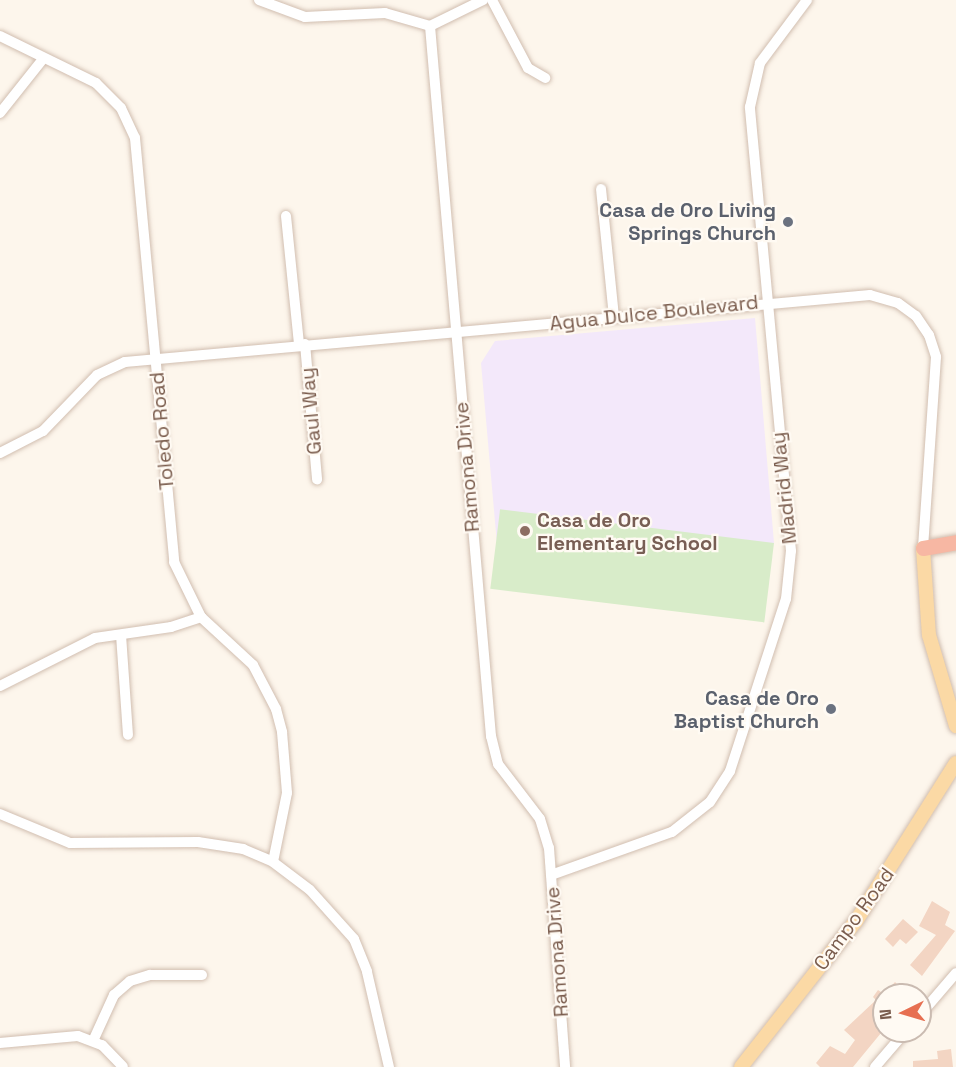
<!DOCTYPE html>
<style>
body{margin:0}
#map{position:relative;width:956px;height:1067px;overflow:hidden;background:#fdf6ec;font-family:"Space Grotesk",sans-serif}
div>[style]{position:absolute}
.education>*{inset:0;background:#f3e8fa}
.green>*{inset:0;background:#d8ecc9;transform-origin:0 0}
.building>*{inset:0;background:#f3d5c3}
.roads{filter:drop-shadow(0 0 2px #d1beb0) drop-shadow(0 0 2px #d1beb0)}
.minor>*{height:10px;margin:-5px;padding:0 5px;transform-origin:5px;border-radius:5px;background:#fff}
.major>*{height:14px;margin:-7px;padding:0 7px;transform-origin:7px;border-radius:7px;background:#fbd9a5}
.highway>*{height:15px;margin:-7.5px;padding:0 7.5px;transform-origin:7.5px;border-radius:7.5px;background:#f7b7a3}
.dots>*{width:16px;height:16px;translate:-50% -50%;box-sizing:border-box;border:3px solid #fffaf3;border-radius:50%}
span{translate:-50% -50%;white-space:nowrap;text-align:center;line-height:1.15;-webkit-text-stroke:4.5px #fffaf3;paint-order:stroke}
.worship-label{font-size:20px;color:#5b616d;font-weight:700}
.right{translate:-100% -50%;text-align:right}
.street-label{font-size:20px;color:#7a5c4d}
.education-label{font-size:20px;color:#785e54;font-weight:700}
.left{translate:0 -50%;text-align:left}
.north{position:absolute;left:872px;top:983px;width:60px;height:60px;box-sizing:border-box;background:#fffaf3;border:2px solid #cabbb1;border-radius:50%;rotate:265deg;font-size:16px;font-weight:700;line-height:24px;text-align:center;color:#7a5c4d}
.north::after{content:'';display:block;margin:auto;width:21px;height:27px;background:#e76f51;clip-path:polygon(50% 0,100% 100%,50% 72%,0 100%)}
</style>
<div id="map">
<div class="education">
<i style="clip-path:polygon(755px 318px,774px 543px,499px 567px,481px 363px,495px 341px)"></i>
</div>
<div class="green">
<i style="left:774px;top:543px;width:80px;height:276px;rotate:97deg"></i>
</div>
<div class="building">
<i style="clip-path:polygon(932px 901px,950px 912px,945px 925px,955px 931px,922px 976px,910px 965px,936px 935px,919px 926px)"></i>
<i style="clip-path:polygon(903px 919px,918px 932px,906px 944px,900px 939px,893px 947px,885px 939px)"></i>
<i style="clip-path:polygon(895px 982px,908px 995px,884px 995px,884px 1022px,877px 1029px,881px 1033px,853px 1067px,820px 1067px,816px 1063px,830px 1046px,845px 1054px,855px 1040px,844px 1030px,876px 1000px,873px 997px,878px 990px,884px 994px)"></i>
<i style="clip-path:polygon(951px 1049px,953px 1067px,913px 1067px,913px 1061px,938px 1059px,937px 1051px)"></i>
</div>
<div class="roads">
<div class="minor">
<i style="left:259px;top:0;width:49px;rotate:20.3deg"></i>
<i style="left:305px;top:17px;width:80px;rotate:-2.9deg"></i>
<i style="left:385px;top:13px;width:47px;rotate:16.1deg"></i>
<i style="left:430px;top:26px;width:713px;rotate:85.09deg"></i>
<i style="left:491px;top:736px;width:29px;rotate:76deg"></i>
<i style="left:498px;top:764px;width:69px;rotate:52.6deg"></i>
<i style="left:540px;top:819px;width:30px;rotate:73deg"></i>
<i style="left:549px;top:848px;width:220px;rotate:85.8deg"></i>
<i style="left:492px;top:0;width:77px;rotate:62.1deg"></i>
<i style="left:528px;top:68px;width:20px;rotate:30deg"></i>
<i style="left:430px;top:26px;width:59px;rotate:-26.1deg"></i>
<i style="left:0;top:36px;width:107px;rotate:26.1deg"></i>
<i style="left:96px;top:83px;width:35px;rotate:45deg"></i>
<i style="left:121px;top:108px;width:33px;rotate:65deg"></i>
<i style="left:135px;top:138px;width:426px;rotate:84.7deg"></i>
<i style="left:174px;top:562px;width:61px;rotate:63.9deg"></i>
<i style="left:201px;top:617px;width:71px;rotate:42.7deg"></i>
<i style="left:253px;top:665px;width:50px;rotate:62.4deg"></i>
<i style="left:276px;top:709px;width:24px;rotate:75deg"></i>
<i style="left:282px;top:732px;width:61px;rotate:85.3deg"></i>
<i style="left:287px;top:793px;width:70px;rotate:101.5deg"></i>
<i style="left:0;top:113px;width:69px;rotate:-51.5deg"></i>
<i style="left:601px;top:189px;width:129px;rotate:84.2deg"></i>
<i style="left:286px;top:216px;width:130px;rotate:84.2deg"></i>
<i style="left:305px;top:344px;width:136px;rotate:84.9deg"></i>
<i style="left:0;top:453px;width:48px;rotate:-27.1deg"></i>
<i style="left:43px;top:431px;width:78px;rotate:-46deg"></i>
<i style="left:97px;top:375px;width:31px;rotate:-25deg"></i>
<i style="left:125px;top:362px;width:748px;rotate:-5.14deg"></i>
<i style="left:870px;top:295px;width:29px;rotate:16deg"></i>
<i style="left:898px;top:303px;width:22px;rotate:36deg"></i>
<i style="left:916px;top:316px;width:23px;rotate:56deg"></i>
<i style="left:929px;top:335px;width:23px;rotate:72deg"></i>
<i style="left:936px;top:357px;width:191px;rotate:93.9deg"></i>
<i style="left:121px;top:635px;width:100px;rotate:86deg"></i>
<i style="left:0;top:686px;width:106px;rotate:-26.8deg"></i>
<i style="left:95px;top:638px;width:77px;rotate:-8.2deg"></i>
<i style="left:171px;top:627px;width:32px;rotate:-18deg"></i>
<i style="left:0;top:814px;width:76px;rotate:22.5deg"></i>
<i style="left:70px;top:843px;width:128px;rotate:-0.4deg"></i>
<i style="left:198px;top:842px;width:46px;rotate:8.8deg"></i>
<i style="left:243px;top:849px;width:33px;rotate:23deg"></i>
<i style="left:273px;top:862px;width:46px;rotate:37.1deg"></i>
<i style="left:310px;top:890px;width:66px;rotate:48.1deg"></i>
<i style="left:354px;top:939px;width:35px;rotate:68deg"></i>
<i style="left:367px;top:972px;width:98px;rotate:77deg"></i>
<i style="left:551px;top:875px;width:128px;rotate:-19.6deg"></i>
<i style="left:672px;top:832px;width:48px;rotate:-38.3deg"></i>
<i style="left:710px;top:802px;width:37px;rotate:-57deg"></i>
<i style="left:730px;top:771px;width:181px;rotate:-72deg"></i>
<i style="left:786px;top:599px;width:48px;rotate:-84.1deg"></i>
<i style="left:791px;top:551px;width:446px;rotate:-95.3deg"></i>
<i style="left:750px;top:107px;width:45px;rotate:-77.2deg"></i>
<i style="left:760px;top:63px;width:79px;rotate:-53.3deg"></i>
<i style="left:920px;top:1015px;width:55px;rotate:-49.4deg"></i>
<i style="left:93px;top:1041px;width:51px;rotate:-65.5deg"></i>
<i style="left:114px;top:995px;width:21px;rotate:-41deg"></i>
<i style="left:130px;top:981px;width:21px;rotate:-17deg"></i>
<i style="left:150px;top:975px;width:52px"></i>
<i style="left:0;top:1043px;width:78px;rotate:-5.1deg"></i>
<i style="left:78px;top:1036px;width:26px;rotate:21deg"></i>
<i style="left:102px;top:1045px;width:30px;rotate:46deg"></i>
<i style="left:875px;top:1067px;width:48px;rotate:-49.3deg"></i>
</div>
<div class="major">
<i style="left:923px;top:548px;width:87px;rotate:86.1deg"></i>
<i style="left:929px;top:635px;width:95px;rotate:73.5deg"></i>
<i style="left:741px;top:1067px;width:186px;rotate:-51.8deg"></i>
<i style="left:856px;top:921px;width:187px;rotate:-57.7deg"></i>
</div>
<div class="highway">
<i style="left:923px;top:548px;width:34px;rotate:-10deg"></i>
</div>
</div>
<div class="dots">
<i style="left:788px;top:222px;background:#6b7280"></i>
<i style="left:525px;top:531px;background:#8d6e63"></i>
<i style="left:831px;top:709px;background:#6b7280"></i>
</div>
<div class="worship-label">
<span class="right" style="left:776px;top:222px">Casa de Oro Living<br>Springs Church</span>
<span class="right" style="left:819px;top:710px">Casa de Oro<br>Baptist Church</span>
</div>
<div class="street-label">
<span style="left:654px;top:313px;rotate:-6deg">Agua Dulce Boulevard</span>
<span style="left:311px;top:411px;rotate:-95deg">Gaul Way</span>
<span style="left:162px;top:431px;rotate:-95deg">Toledo Road</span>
<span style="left:467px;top:467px;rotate:-95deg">Ramona Drive</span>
<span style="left:784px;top:488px;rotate:-96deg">Madrid Way</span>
<span style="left:854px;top:919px;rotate:-54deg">Campo Road</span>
<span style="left:557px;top:952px;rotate:-94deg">Ramona Drive</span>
</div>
<div class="education-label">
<span class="left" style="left:537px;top:532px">Casa de Oro<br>Elementary School</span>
</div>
<div class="north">N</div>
</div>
